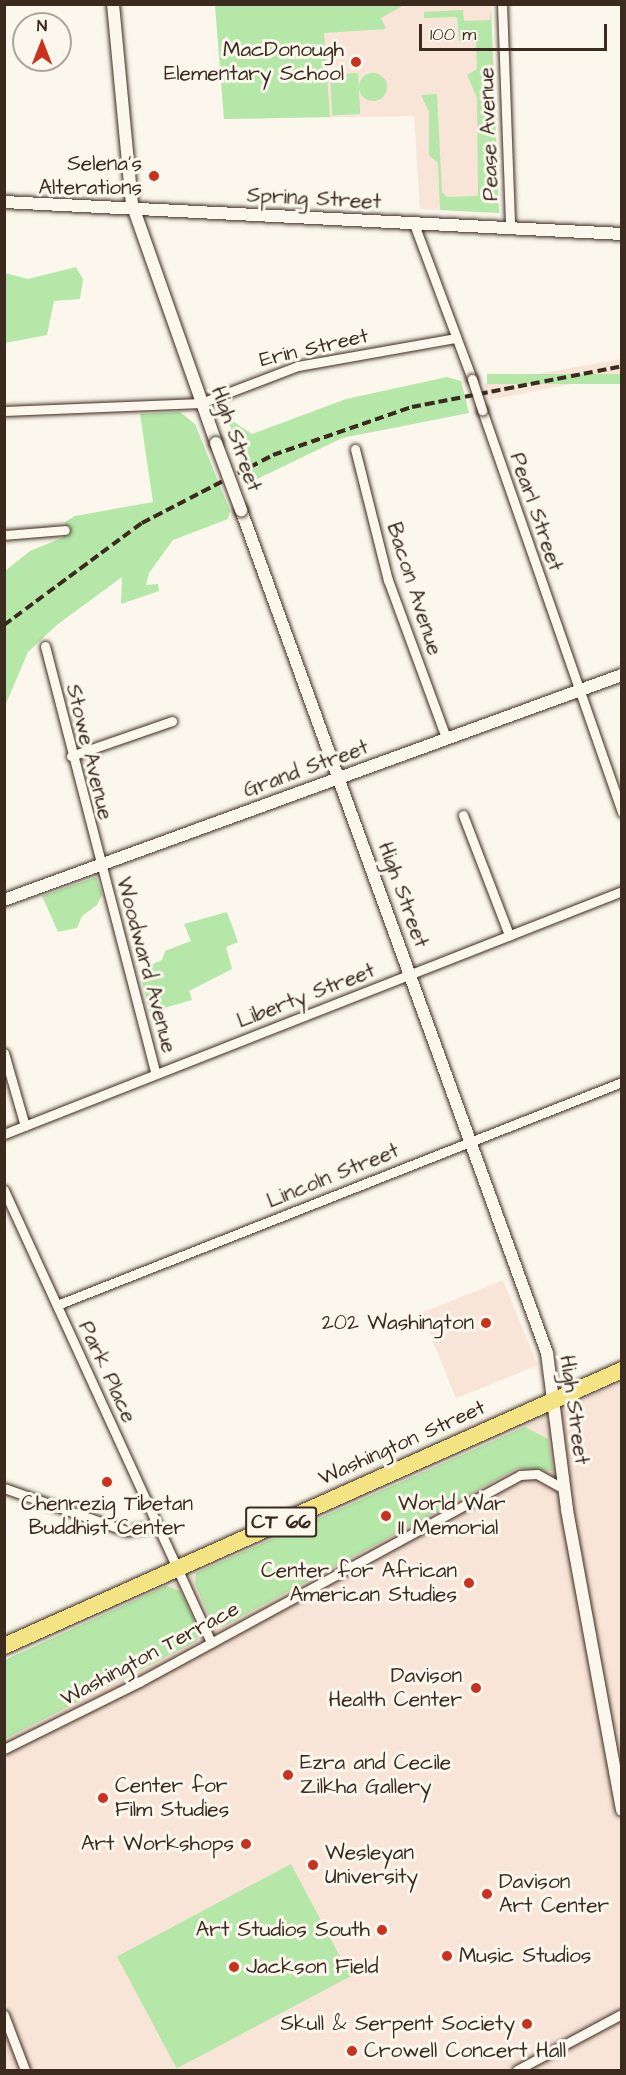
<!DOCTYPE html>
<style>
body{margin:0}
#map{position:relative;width:626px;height:2075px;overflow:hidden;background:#fbf7ec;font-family:"Architects Daughter",sans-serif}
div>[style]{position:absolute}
.built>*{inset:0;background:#f9e5d8;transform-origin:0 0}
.green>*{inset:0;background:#b5e7a8;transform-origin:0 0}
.round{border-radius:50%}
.roads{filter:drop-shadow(0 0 2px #3b2a1e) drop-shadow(0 0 2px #3b2a1e)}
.minor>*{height:9px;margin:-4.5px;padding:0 4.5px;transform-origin:4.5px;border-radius:4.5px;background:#fbf7ec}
.tertiary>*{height:12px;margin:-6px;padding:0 6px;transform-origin:6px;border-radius:6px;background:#fbf7ec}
.trunk>*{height:16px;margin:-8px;padding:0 8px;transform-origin:8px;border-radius:8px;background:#f4e382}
.rail>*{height:4px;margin-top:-2px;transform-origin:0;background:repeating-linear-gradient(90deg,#3b2a1e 0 9px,transparent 0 13.5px)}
.bridges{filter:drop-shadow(0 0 2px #3b2a1e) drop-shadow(0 0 2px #3b2a1e)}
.minor-bridge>*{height:9px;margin:-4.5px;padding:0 4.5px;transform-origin:4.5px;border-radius:4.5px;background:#fbf7ec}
.tertiary-bridge>*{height:12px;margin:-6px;padding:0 6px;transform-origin:6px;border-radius:6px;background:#fbf7ec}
.dots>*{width:16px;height:16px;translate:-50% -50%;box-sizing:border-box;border:3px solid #fbf7ec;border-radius:50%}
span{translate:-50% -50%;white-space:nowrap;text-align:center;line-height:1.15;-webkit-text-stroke:6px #fbf7ec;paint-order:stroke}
.shield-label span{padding:2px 4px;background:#fbf7ec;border:2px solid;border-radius:4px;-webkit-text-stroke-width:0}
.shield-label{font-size:20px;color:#3b2a1e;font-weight:700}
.poi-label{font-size:21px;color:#3b2a1e}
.right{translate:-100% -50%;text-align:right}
.left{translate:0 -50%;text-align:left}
.street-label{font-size:21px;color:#3b2a1e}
.frame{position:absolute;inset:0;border:6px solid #3b2a1e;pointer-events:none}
.north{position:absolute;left:12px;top:12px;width:60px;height:60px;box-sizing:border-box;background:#fbf7ec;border:2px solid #aea59a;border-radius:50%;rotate:0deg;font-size:16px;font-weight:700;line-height:24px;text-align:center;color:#3b2a1e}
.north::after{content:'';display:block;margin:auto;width:21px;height:27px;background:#c8321e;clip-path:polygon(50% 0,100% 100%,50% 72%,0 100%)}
.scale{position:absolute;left:419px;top:24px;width:188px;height:27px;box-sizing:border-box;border:3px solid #3b2a1e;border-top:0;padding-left:8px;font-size:18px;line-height:21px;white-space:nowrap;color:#3b2a1e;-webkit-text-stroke:4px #fbf7ec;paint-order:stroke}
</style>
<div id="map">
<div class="built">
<i style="clip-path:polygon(215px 5px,491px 5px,499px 213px,420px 209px,414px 116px,224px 119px)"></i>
<i style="clip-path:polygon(621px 359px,621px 374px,490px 400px,484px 384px)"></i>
<i style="left:503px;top:1280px;width:92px;height:88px;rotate:68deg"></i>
<i style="clip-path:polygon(621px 1383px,621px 2070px,5px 2070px,5px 1660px)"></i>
</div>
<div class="green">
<i style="clip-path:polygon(215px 5px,404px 5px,381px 18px,386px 29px,324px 33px,330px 117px,224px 119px)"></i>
<i style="clip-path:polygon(491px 9px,499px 213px,440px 210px,438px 163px,429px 155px,429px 112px,421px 95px,437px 94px,442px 192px,447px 197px,478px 196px,477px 98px,467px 75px,477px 69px,476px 41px,459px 41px,457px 17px,424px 18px,424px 12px,463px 10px,464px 21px,490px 20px)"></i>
<i style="left:358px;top:73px;width:41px;height:28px;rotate:87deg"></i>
<i class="round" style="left:359px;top:73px;width:28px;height:28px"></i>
<i style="clip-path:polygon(76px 267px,83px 279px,80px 299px,54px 301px,47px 335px,5px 343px,5px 273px,28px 279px)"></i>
<i style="left:621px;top:374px;width:10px;height:134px;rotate:90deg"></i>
<i style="clip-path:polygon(447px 377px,461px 381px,469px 413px,342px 438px,249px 483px,227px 417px,252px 434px,346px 399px)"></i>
<i style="clip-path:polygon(180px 412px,195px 424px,230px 511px,228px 519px,173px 540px,149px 573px,146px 585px,158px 584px,159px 591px,121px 604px,122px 577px,58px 624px,28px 652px,5px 706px,5px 571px,30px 551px,64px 537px,65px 522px,75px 516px,153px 502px,140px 414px)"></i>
<i style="clip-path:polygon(96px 877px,102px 895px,97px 905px,82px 916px,77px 928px,58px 932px,42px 896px)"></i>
<i style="clip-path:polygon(227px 912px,238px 942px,226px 947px,232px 969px,189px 991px,192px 1000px,150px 1012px,139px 970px,162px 960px,165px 951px,191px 941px,184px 924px)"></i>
<i style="clip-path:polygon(525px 1427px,548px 1439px,553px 1471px,518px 1468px,222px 1627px,212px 1622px,195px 1584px,196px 1573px)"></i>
<i style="clip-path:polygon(166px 1586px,180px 1591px,199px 1632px,197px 1641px,5px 1739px,5px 1660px)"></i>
<i style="left:291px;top:1864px;width:127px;height:197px;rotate:62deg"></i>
</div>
<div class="roads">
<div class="minor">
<i style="left:502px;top:4px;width:222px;rotate:87.9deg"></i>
<i style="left:414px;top:224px;width:165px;rotate:69.5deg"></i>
<i style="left:482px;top:410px;width:426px;rotate:70.8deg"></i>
<i style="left:4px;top:411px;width:197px;rotate:-2.3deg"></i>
<i style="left:201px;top:403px;width:104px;rotate:-20.9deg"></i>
<i style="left:298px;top:366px;width:159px;rotate:-10.1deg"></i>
<i style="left:355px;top:449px;width:135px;rotate:75.9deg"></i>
<i style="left:388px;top:580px;width:168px;rotate:69.8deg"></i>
<i style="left:4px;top:535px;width:61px;rotate:-4.7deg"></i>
<i style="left:45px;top:646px;width:442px;rotate:75.5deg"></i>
<i style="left:71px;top:756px;width:107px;rotate:-19.1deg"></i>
<i style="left:463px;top:815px;width:129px;rotate:69deg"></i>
<i style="left:4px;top:1053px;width:76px;rotate:74deg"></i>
<i style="left:4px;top:1134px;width:664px;rotate:-21.46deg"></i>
<i style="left:4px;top:1190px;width:498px;rotate:65.4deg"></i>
<i style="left:57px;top:1305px;width:607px;rotate:-21.54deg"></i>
<i style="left:4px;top:1488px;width:129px;rotate:19.4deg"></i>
<i style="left:126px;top:1531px;width:32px;rotate:-9deg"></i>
<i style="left:4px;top:1749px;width:151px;rotate:-26.4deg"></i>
<i style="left:139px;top:1682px;width:434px;rotate:-28.5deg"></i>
<i style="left:520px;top:1475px;width:17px;rotate:-3deg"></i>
<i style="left:537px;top:1474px;width:31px;rotate:29deg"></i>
<i style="left:4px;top:2015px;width:59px;rotate:69.1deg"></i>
<i style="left:517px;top:2070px;width:119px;rotate:-28.1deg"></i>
</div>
<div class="tertiary">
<i style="left:113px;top:4px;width:201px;rotate:84.6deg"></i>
<i style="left:132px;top:204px;width:253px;rotate:70.6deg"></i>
<i style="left:4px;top:202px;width:619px;rotate:2.96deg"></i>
<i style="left:241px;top:510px;width:897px;rotate:70.05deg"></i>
<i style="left:547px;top:1353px;width:158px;rotate:82.7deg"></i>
<i style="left:567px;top:1510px;width:305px;rotate:79.6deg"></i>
<i style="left:4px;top:900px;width:658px;rotate:-20.01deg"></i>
</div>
<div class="trunk">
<i style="left:4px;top:1646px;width:677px;rotate:-24.07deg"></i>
</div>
</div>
<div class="rail">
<i style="left:4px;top:625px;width:172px;rotate:-36.5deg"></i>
<i style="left:142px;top:523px;width:148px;rotate:-27.4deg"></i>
<i style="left:273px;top:455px;width:147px;rotate:-19.1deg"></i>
<i style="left:412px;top:407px;width:214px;rotate:-11deg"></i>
</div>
<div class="bridges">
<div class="minor-bridge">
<i style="left:472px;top:379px;width:33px;rotate:72deg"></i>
</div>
<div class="tertiary-bridge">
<i style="left:216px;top:443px;width:72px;rotate:69.5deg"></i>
</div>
</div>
<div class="dots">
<i style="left:356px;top:62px;background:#c8321e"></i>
<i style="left:154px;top:176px;background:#c8321e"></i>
<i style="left:486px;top:1323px;background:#c8321e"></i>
<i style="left:107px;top:1482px;background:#c8321e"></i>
<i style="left:386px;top:1516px;background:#c8321e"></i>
<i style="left:469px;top:1583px;background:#c8321e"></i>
<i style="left:476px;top:1688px;background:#c8321e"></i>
<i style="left:288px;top:1775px;background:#c8321e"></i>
<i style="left:103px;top:1798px;background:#c8321e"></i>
<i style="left:246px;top:1844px;background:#c8321e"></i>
<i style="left:313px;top:1865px;background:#c8321e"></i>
<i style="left:487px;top:1894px;background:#c8321e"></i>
<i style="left:382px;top:1930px;background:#c8321e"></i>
<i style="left:447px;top:1956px;background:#c8321e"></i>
<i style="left:234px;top:1967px;background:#c8321e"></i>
<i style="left:527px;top:2024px;background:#c8321e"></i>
<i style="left:352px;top:2051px;background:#c8321e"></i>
</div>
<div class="shield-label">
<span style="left:281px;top:1522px">CT 66</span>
</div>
<div class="poi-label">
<span class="right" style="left:344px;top:62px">MacDonough<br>Elementary School</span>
<span class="right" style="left:142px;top:176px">Selena's<br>Alterations</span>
<span class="right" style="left:474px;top:1323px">202 Washington</span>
<span style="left:107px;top:1516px">Chenrezig Tibetan<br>Buddhist Center</span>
<span class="left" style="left:398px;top:1516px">World War<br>II Memorial</span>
<span class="right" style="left:457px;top:1583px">Center for African<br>American Studies</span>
<span class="right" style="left:462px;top:1688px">Davison<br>Health Center</span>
<span class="left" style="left:300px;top:1775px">Ezra and Cecile<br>Zilkha Gallery</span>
<span class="left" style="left:115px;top:1798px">Center for<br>Film Studies</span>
<span class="right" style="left:234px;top:1844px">Art Workshops</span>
<span class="left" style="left:325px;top:1865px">Wesleyan<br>University</span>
<span class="left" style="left:499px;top:1894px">Davison<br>Art Center</span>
<span class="right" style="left:370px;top:1930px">Art Studios South</span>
<span class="left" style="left:459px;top:1956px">Music Studios</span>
<span class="left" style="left:246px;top:1967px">Jackson Field</span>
<span class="right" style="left:515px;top:2024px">Skull &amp; Serpent Society</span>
<span class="left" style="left:364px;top:2051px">Crowell Concert Hall</span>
</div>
<div class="street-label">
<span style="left:489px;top:134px;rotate:-92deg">Pease Avenue</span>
<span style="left:314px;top:199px;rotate:3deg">Spring Street</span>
<span style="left:314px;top:348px;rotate:-13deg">Erin Street</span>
<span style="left:236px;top:439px;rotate:70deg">High Street</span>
<span style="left:536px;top:512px;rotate:71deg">Pearl Street</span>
<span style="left:414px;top:589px;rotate:72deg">Bacon Avenue</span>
<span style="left:89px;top:752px;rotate:76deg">Stowe Avenue</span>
<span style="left:306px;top:769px;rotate:-20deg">Grand Street</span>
<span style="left:403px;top:895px;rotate:70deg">High Street</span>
<span style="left:146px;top:965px;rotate:75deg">Woodward Avenue</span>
<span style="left:306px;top:996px;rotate:-21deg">Liberty Street</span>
<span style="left:333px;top:1176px;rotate:-22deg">Lincoln Street</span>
<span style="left:107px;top:1372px;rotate:65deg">Park Place</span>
<span style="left:574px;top:1410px;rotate:82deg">High Street</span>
<span style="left:402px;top:1443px;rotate:-24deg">Washington Street</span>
<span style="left:150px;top:1654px;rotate:-28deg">Washington Terrace</span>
</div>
<div class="frame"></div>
<div class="north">N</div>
<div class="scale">100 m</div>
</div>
